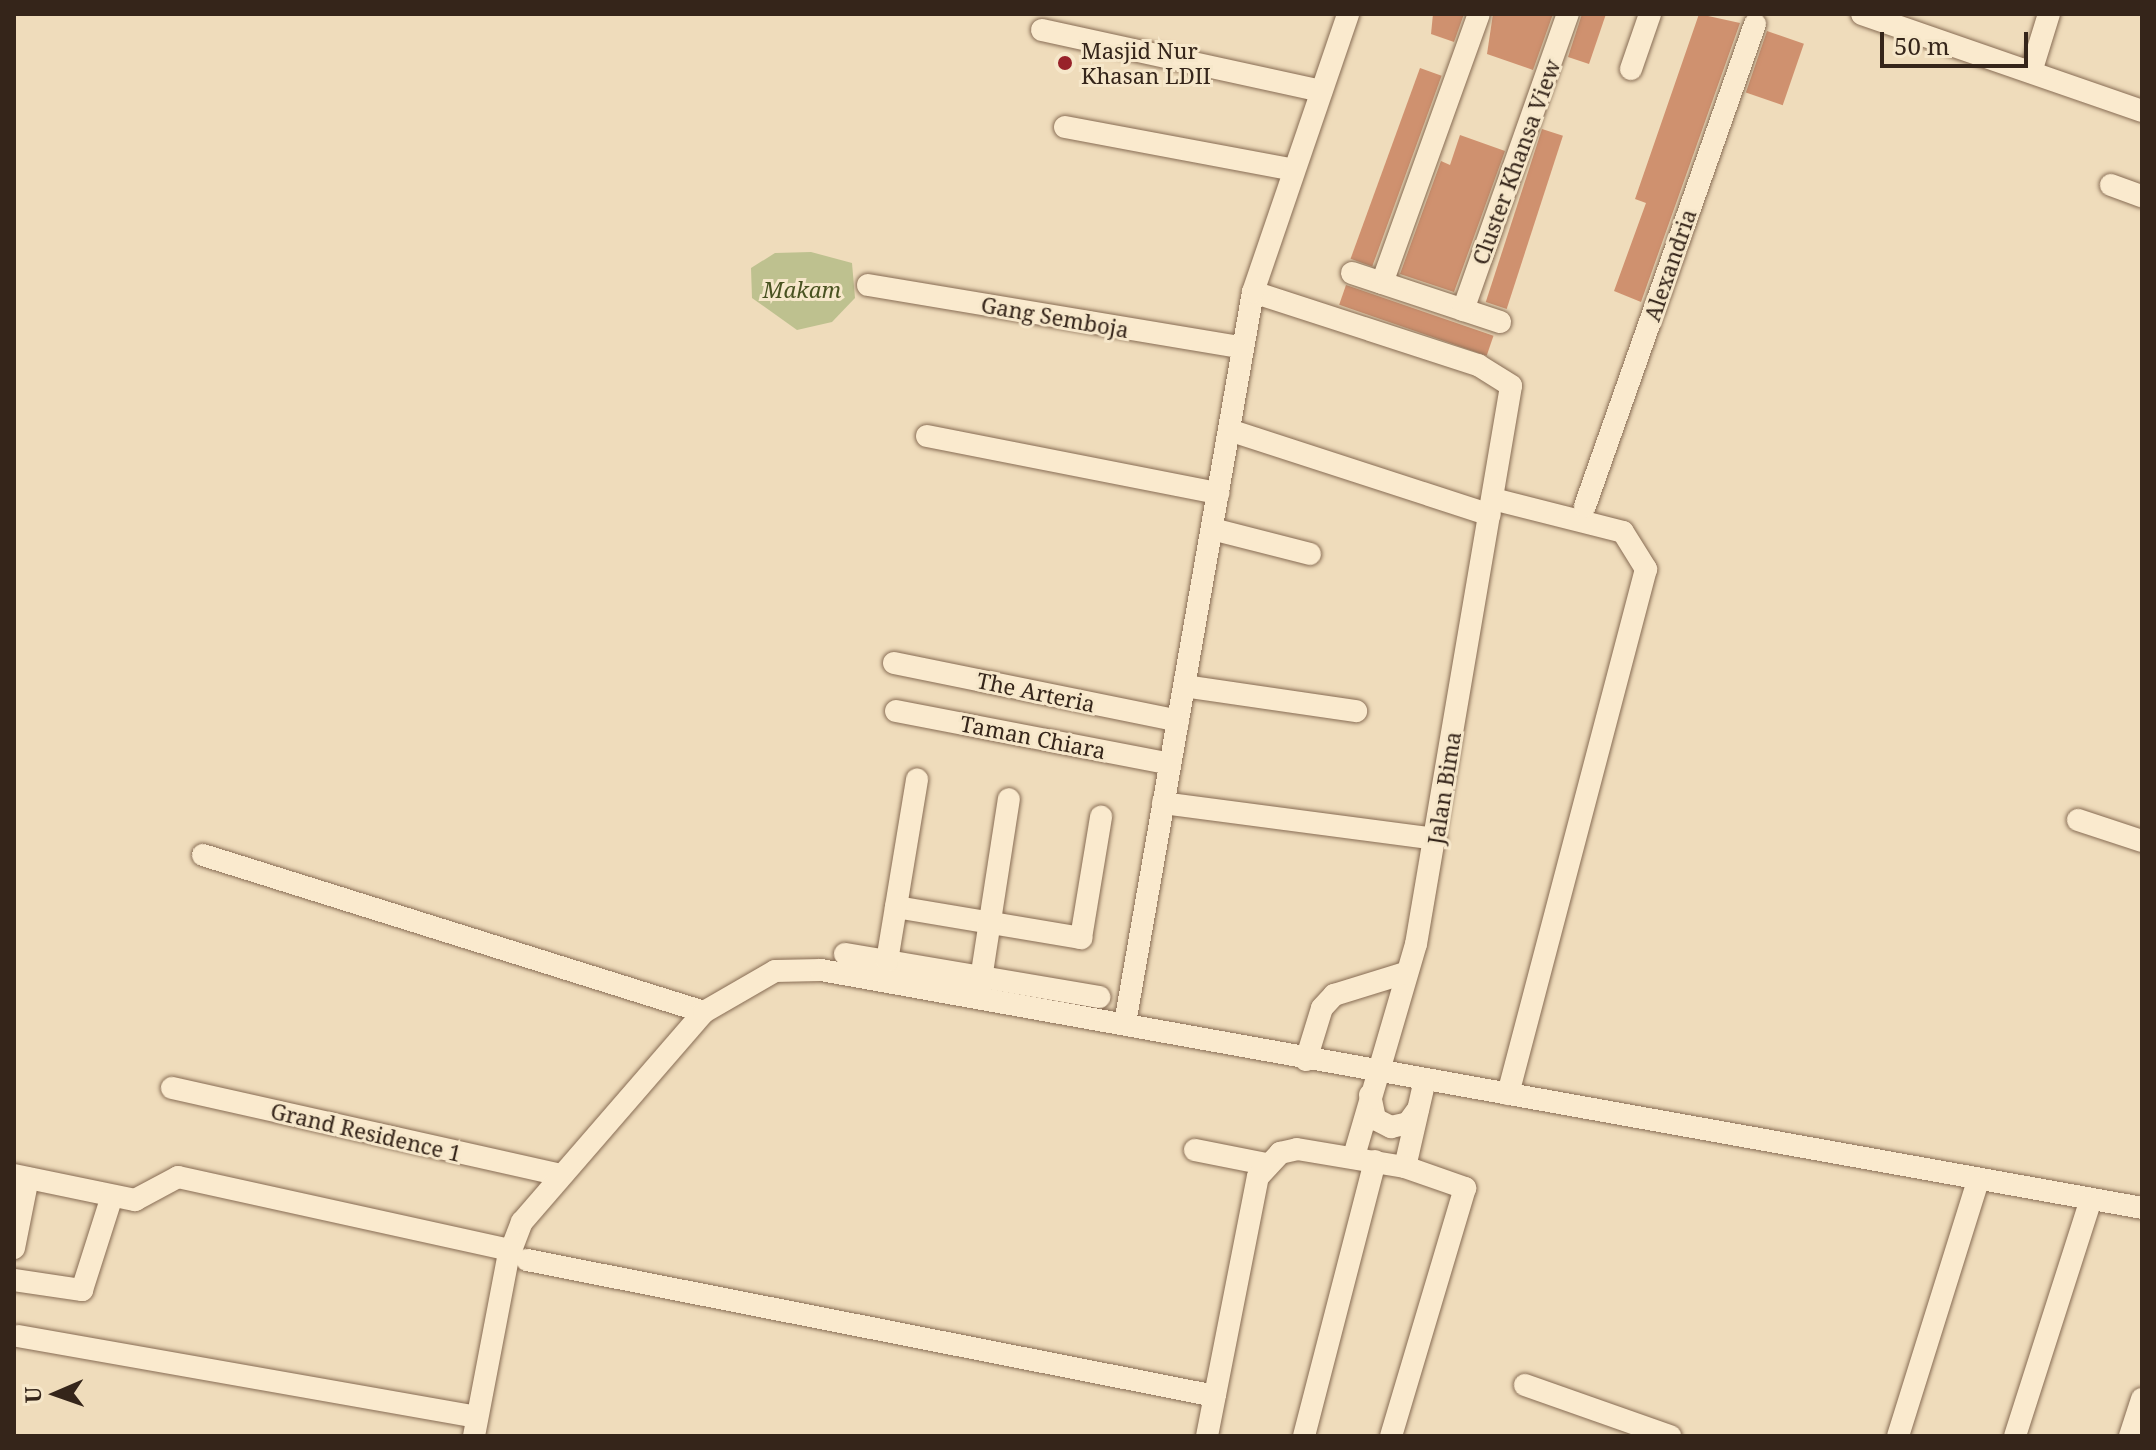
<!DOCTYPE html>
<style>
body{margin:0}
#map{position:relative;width:2156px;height:1450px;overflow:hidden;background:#efdcbb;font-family:"Noto Serif",serif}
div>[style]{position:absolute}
.cemetery>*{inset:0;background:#bec18f}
.building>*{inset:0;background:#cf916f;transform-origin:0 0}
.roads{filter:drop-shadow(0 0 2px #876c54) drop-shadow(0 0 2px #876c54)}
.minor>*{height:22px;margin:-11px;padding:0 11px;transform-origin:11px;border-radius:11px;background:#faeace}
.dots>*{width:22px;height:22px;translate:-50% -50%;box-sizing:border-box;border:4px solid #f6e7ca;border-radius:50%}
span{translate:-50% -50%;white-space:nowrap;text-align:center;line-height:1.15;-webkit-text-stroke:6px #f6e7ca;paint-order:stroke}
.poi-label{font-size:22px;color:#35251a}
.left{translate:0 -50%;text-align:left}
.street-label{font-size:22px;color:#35251a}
.park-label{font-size:22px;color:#485220;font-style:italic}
.frame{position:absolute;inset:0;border:16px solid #35251a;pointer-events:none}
.north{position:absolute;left:16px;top:1354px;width:80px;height:80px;-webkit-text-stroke:6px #f6e7ca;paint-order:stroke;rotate:268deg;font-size:22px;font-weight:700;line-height:32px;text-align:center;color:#35251a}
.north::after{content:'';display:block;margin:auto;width:28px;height:36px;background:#35251a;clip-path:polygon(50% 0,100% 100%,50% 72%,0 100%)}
.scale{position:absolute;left:1880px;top:32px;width:148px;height:36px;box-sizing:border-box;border:4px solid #35251a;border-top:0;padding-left:10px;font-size:24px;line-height:28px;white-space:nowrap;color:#35251a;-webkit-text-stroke:6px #f6e7ca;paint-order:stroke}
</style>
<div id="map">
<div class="cemetery">
<i style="clip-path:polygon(811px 252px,852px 263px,855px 298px,832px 322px,797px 330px,752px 298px,751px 268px,775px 253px)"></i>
</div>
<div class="building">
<i style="clip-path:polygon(1433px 14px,1464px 14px,1454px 42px,1431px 34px)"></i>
<i style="clip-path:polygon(1493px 14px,1553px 14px,1533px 70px,1487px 54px)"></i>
<i style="clip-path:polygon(1582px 14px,1606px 14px,1589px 64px,1568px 57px)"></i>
<i style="clip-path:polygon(1699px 14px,1740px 23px,1641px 302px,1614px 291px,1646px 203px,1635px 199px)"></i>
<i style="left:1767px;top:31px;width:39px;height:65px;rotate:19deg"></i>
<i style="left:1420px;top:68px;width:23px;height:203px;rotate:20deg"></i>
<i style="left:1542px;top:129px;width:22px;height:182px;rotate:18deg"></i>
<i style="clip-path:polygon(1460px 135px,1505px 151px,1454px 292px,1400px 274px,1441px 161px,1450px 165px)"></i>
<i style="left:1346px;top:285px;width:156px;height:21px;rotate:19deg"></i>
</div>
<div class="roads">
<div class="minor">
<i style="left:1862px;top:14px;width:296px;rotate:19.1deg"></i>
<i style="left:1042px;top:30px;width:286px;rotate:12.3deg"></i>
<i style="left:1631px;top:69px;width:58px;rotate:-70.9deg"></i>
<i style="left:2031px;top:72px;width:61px;rotate:-72.8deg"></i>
<i style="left:1065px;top:127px;width:233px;rotate:10.6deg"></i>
<i style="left:2111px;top:185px;width:33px;rotate:20deg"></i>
<i style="left:1352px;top:273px;width:156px;rotate:18.3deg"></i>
<i style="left:1382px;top:283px;width:286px;rotate:-70.2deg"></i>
<i style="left:868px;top:285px;width:380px;rotate:9.5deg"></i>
<i style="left:1253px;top:292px;width:237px;rotate:18deg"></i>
<i style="left:1478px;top:365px;width:39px;rotate:32deg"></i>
<i style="left:1511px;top:386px;width:566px;rotate:99.66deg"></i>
<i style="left:1416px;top:944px;width:221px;rotate:106.3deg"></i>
<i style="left:1463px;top:310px;width:314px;rotate:-70.5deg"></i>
<i style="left:1229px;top:430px;width:274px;rotate:18deg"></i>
<i style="left:927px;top:436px;width:297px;rotate:11.1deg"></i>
<i style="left:1493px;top:499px;width:134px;rotate:14.2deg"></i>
<i style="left:1623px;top:532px;width:44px;rotate:58.1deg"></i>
<i style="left:1646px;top:569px;width:543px;rotate:104.73deg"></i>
<i style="left:1585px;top:506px;width:511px;rotate:-70.57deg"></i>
<i style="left:1212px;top:529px;width:101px;rotate:14.3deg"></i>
<i style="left:894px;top:663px;width:290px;rotate:11.5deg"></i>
<i style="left:1184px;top:686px;width:174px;rotate:8.3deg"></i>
<i style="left:896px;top:711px;width:279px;rotate:10.9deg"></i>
<i style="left:1163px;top:803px;width:275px;rotate:7.5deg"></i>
<i style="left:2078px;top:820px;width:67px;rotate:18.2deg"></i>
<i style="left:203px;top:855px;width:525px;rotate:17.4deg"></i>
<i style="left:896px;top:907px;width:188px;rotate:9.5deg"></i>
<i style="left:1081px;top:938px;width:123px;rotate:-80.6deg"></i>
<i style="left:845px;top:954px;width:258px;rotate:9.6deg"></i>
<i style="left:887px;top:961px;width:184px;rotate:-80.6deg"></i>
<i style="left:979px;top:992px;width:195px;rotate:-81.2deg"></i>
<i style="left:1125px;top:1023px;width:742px;rotate:-80.07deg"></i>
<i style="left:1253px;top:292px;width:294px;rotate:-71.1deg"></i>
<i style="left:1306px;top:1060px;width:54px;rotate:-72.9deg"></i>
<i style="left:1322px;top:1008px;width:18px;rotate:-47deg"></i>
<i style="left:1334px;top:995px;width:71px;rotate:-17.2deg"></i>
<i style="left:172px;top:1088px;width:399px;rotate:12.6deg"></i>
<i style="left:1370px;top:1095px;width:25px;rotate:78deg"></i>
<i style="left:1375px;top:1119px;width:18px;rotate:27deg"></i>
<i style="left:1391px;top:1127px;width:17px;rotate:-13deg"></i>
<i style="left:1408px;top:1123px;width:17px;rotate:-54deg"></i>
<i style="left:1195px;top:1150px;width:72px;rotate:11.2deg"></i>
<i style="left:1405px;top:1167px;width:89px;rotate:-77.1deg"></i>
<i style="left:14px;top:1175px;width:124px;rotate:11.7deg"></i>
<i style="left:135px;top:1200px;width:49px;rotate:-28.1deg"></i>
<i style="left:178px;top:1177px;width:340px;rotate:12.4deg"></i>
<i style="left:14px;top:1248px;width:71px;rotate:-78.7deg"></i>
<i style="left:527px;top:1260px;width:701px;rotate:11.18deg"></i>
<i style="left:14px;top:1280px;width:69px;rotate:8.4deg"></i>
<i style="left:82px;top:1290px;width:96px;rotate:-72.3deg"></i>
<i style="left:18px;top:1336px;width:466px;rotate:10deg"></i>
<i style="left:1525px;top:1385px;width:154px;rotate:19.4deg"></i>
<i style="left:474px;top:1436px;width:181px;rotate:-79.2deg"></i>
<i style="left:508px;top:1258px;width:39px;rotate:-69deg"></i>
<i style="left:522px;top:1222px;width:278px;rotate:-49.1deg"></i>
<i style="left:704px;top:1012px;width:82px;rotate:-30deg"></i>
<i style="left:775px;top:971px;width:46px;rotate:-1.2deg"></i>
<i style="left:821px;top:970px;width:1342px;rotate:10.21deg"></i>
<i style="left:1207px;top:1436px;width:264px;rotate:-78.9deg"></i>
<i style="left:1258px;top:1177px;width:33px;rotate:-47deg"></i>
<i style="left:1280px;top:1153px;width:17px;rotate:-13deg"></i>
<i style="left:1297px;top:1149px;width:109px;rotate:9.5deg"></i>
<i style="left:1405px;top:1167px;width:64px;rotate:19.3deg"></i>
<i style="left:1465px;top:1188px;width:259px;rotate:106.6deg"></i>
<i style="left:1304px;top:1436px;width:284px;rotate:-75.5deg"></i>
<i style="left:1898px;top:1436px;width:267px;rotate:-72.6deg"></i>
<i style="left:2015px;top:1436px;width:245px;rotate:-72.2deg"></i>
<i style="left:2130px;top:1436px;width:39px;rotate:-72deg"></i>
</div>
</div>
<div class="dots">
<i style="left:1065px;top:63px;background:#98222a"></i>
</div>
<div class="poi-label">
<span class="left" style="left:1081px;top:63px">Masjid Nur<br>Khasan LDII</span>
</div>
<div class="street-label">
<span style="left:1516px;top:162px;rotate:-70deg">Cluster Khansa View</span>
<span style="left:1670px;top:265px;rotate:-71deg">Alexandria</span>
<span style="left:1055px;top:317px;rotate:10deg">Gang Semboja</span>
<span style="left:1036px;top:692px;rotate:12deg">The Arteria</span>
<span style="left:1033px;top:737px;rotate:11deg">Taman Chiara</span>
<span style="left:1444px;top:788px;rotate:-81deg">Jalan Bima</span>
<span style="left:366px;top:1132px;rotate:13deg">Grand Residence 1</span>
</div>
<div class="park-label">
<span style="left:802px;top:290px">Makam</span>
</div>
<div class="frame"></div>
<div class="north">U</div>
<div class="scale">50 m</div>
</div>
